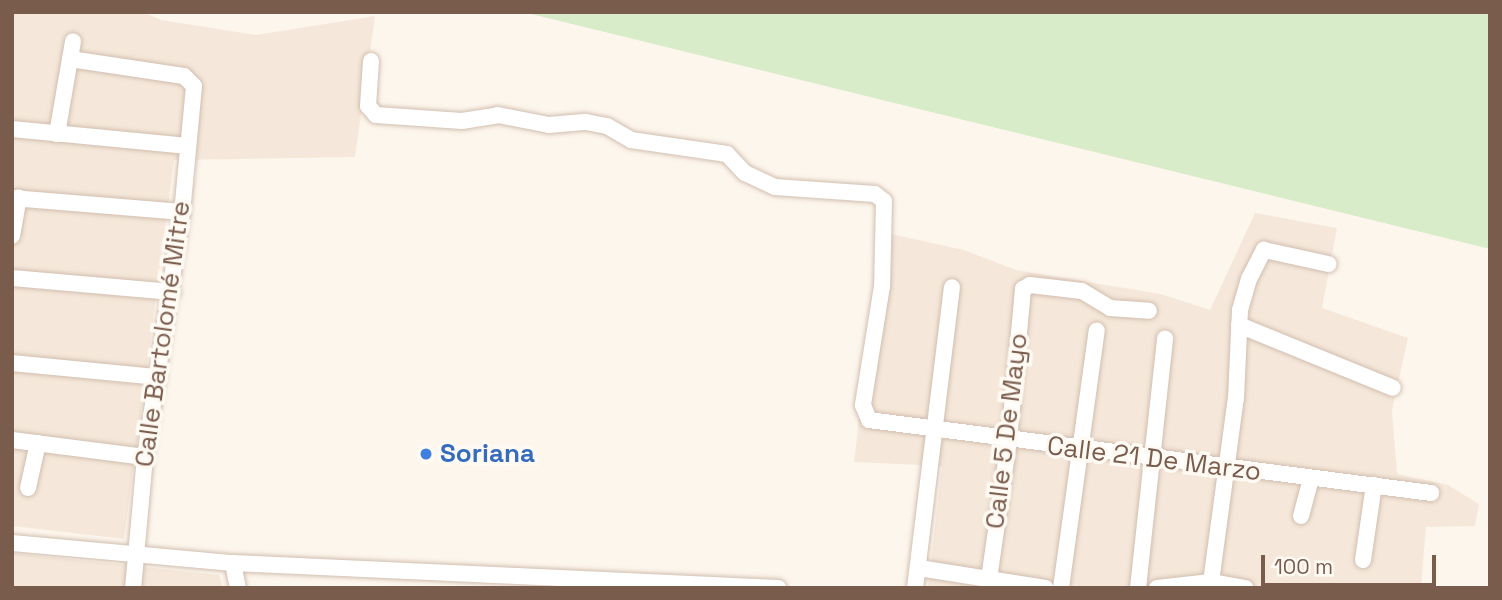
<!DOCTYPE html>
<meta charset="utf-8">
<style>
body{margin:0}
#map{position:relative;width:1502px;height:600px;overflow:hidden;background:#fdf6ec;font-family:"Space Grotesk",sans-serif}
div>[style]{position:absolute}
.residential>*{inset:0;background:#f5e8da}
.green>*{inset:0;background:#d8ecc9}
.roads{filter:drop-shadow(0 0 2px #d1beb0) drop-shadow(0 0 2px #d1beb0)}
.minor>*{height:16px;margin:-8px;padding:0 8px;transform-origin:8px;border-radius:8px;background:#fff}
.dots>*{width:19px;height:19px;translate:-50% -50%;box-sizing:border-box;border:4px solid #fffaf3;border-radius:50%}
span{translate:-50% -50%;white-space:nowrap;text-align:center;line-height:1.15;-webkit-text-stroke:7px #fffaf3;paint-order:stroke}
.street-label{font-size:26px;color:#7a5c4d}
.shop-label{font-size:26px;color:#366cbe;font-weight:700}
.left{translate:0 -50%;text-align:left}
.frame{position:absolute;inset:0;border:14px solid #7a5c4d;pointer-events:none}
.scale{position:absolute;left:1261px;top:555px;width:175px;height:32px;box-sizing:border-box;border:4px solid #7a5c4d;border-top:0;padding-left:9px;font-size:21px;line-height:24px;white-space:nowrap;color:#7a5c4d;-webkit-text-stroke:5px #fffaf3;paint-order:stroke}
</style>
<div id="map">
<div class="residential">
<i style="clip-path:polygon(12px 12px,143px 12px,161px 20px,256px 35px,375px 16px,355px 157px,174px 160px,124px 539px,12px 526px)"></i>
<i style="clip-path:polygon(1255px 213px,1337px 228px,1322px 308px,1408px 338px,1392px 410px,1397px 474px,1448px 485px,1479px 504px,1475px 526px,1426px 527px,1421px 588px,928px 588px,942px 466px,854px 462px,882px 232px,964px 250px,1016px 270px,1161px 294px,1210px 310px)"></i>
<i style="clip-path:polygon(12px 553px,219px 575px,223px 588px,12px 588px)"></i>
</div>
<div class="green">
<i style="clip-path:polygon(523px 12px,1490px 12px,1490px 249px)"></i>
</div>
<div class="roads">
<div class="minor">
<i style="left:70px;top:59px;width:115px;rotate:8.5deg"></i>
<i style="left:184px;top:76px;width:14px;rotate:45deg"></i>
<i style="left:194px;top:86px;width:127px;rotate:95.4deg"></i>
<i style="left:182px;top:212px;width:248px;rotate:98.6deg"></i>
<i style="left:145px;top:457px;width:132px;rotate:95.2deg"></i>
<i style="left:371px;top:61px;width:45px;rotate:93.8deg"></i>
<i style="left:368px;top:106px;width:12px;rotate:48deg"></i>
<i style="left:376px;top:115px;width:86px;rotate:4deg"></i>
<i style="left:462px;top:121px;width:36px;rotate:-9deg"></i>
<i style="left:498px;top:115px;width:52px;rotate:11.1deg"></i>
<i style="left:549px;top:125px;width:37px;rotate:-5deg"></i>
<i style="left:586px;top:122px;width:21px;rotate:11deg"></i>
<i style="left:607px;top:126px;width:28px;rotate:30deg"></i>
<i style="left:631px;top:140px;width:97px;rotate:8.3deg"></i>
<i style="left:727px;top:154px;width:26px;rotate:47deg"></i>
<i style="left:745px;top:173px;width:33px;rotate:25deg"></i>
<i style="left:775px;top:187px;width:100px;rotate:4deg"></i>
<i style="left:875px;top:194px;width:11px;rotate:38deg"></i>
<i style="left:884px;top:201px;width:85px;rotate:91.3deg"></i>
<i style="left:882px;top:286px;width:121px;rotate:99.1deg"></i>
<i style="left:863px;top:405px;width:16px;rotate:68deg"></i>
<i style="left:869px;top:420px;width:567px;rotate:7.4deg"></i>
<i style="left:12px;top:129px;width:177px;rotate:5.5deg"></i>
<i style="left:57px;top:134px;width:94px;rotate:-80.2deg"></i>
<i style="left:12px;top:198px;width:171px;rotate:4.7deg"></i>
<i style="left:12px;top:236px;width:39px;rotate:-80deg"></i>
<i style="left:12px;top:278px;width:161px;rotate:5deg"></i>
<i style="left:1239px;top:325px;width:166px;rotate:22.2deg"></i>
<i style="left:12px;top:363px;width:147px;rotate:5.5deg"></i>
<i style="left:12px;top:440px;width:134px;rotate:7.3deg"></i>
<i style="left:28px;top:488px;width:46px;rotate:-77.5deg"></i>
<i style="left:1301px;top:516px;width:38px;rotate:-75deg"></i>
<i style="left:12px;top:543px;width:222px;rotate:5.2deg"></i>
<i style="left:233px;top:563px;width:546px;rotate:2.63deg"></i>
<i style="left:1363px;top:560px;width:76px;rotate:-81.7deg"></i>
<i style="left:233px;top:563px;width:25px;rotate:79deg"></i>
<i style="left:919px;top:568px;width:128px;rotate:9deg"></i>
<i style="left:989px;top:579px;width:140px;rotate:-81.8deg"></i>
<i style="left:1009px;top:440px;width:152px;rotate:-84.7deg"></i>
<i style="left:1023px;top:289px;width:8px;rotate:-30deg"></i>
<i style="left:1030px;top:285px;width:52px;rotate:6.6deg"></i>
<i style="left:1082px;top:291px;width:33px;rotate:31deg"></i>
<i style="left:1110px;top:308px;width:39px;rotate:4deg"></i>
<i style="left:1211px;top:582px;width:186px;rotate:-82.3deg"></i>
<i style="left:1236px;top:398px;width:88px;rotate:-87.4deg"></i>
<i style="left:1240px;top:310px;width:32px;rotate:-74deg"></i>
<i style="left:1249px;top:279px;width:33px;rotate:-63deg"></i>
<i style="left:1264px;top:250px;width:66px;rotate:12.3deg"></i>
<i style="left:915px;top:588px;width:303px;rotate:-83deg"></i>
<i style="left:1061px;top:588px;width:260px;rotate:-82.1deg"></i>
<i style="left:1138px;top:588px;width:251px;rotate:-83.8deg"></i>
<i style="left:1157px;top:588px;width:54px;rotate:-6.3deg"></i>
<i style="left:1211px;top:582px;width:35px;rotate:10deg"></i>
</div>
</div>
<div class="dots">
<i style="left:426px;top:454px;background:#3f7fe0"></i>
</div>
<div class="street-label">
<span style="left:163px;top:334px;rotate:-82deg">Calle Bartolomé Mitre</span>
<span style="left:1007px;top:431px;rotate:-83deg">Calle 5 De Mayo</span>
<span style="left:1154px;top:459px;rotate:7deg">Calle 21 De Marzo</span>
</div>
<div class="shop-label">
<span class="left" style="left:440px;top:454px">Soriana</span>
</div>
<div class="frame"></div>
<div class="scale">100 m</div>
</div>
